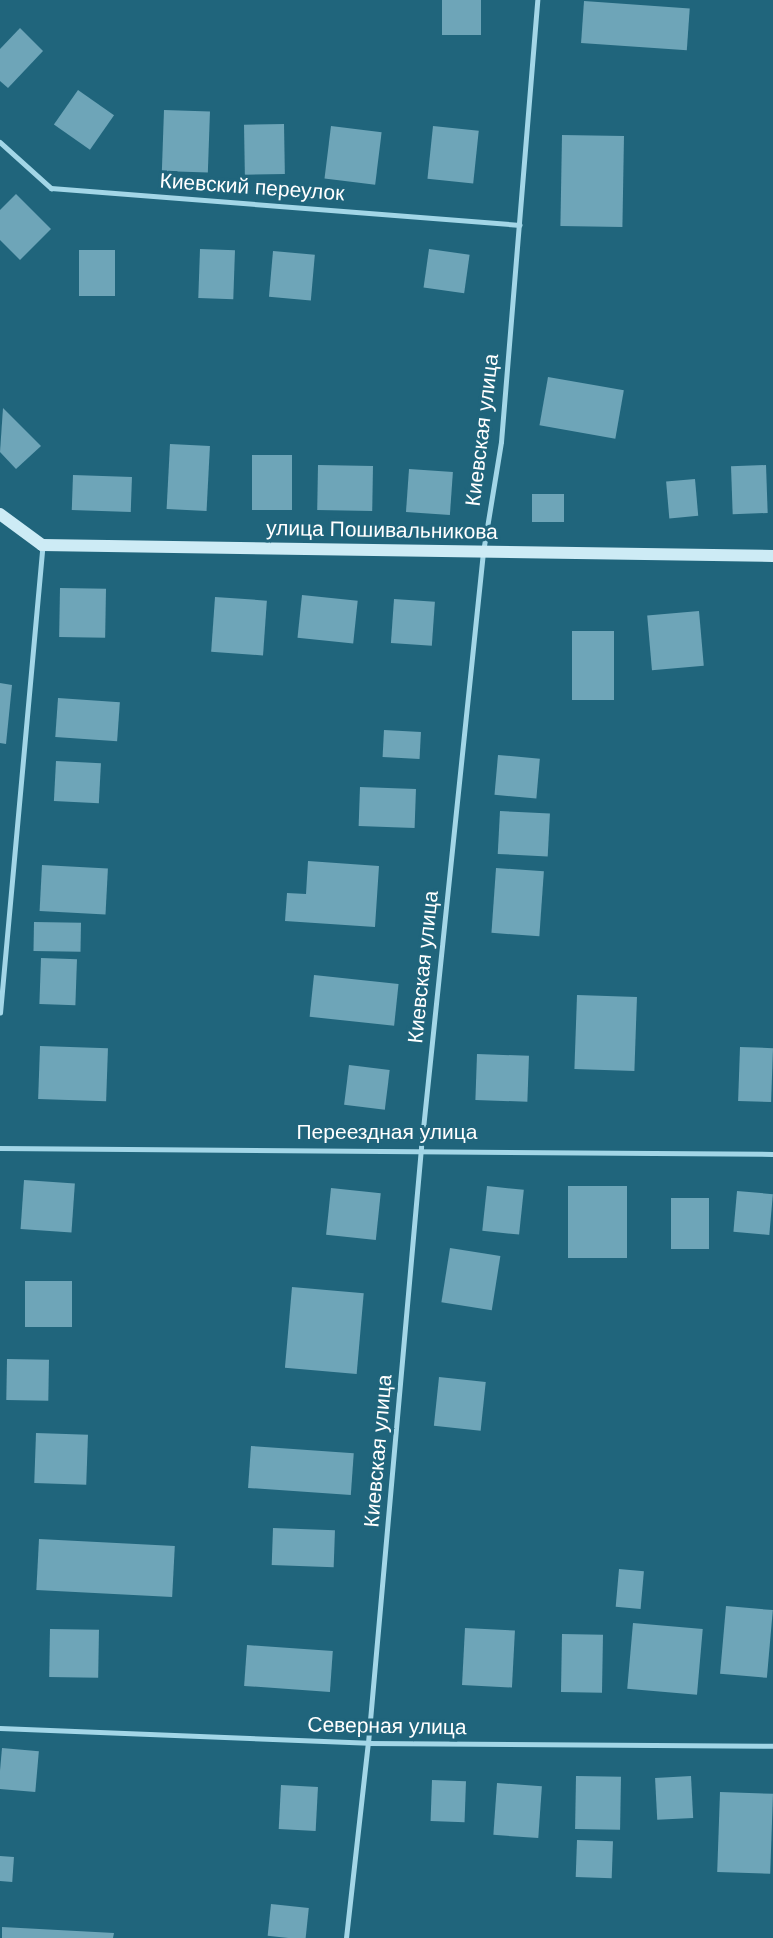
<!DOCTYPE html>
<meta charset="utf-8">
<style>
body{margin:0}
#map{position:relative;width:773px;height:1938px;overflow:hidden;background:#20657c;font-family:Helvetica,sans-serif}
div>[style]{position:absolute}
.building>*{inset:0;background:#6ea5b8;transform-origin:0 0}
.service>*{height:4.5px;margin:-2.25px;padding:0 2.25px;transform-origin:2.25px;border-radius:2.25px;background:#a3d6e7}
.secondary>*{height:12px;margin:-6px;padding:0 6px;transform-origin:6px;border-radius:6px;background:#cdebf5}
span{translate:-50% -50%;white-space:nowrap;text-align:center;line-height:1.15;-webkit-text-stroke:6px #20657c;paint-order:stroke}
.street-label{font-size:21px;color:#fff}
</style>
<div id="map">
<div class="building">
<i style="left:442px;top:0;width:39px;height:35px"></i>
<i style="left:584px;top:1px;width:106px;height:42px;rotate:4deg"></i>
<i style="clip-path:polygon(20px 28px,43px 51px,8px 88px,0 81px,0 49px)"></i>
<i style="left:78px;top:90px;width:44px;height:42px;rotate:35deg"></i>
<i style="left:164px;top:110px;width:46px;height:61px;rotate:2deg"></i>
<i style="left:284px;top:124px;width:50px;height:40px;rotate:89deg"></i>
<i style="left:331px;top:126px;width:51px;height:53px;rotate:7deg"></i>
<i style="left:433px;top:126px;width:46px;height:53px;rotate:6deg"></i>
<i style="left:562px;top:135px;width:62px;height:91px;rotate:1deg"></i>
<i style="clip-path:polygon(16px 194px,51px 229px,20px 260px,0 240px,0 210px)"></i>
<i style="left:200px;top:249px;width:35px;height:49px;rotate:2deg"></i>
<i style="left:429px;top:249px;width:41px;height:39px;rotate:8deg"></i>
<i style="left:79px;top:250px;width:36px;height:46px"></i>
<i style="left:273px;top:251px;width:42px;height:46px;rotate:5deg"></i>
<i style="left:548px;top:377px;width:77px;height:49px;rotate:10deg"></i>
<i style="clip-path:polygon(3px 408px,41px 446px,16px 469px,0 452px)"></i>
<i style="left:170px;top:444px;width:40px;height:65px;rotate:3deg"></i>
<i style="left:252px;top:455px;width:40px;height:55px"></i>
<i style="left:318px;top:465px;width:55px;height:45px;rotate:1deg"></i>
<i style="left:766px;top:465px;width:48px;height:35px;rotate:88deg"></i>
<i style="left:409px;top:469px;width:44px;height:43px;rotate:4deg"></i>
<i style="left:73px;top:475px;width:59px;height:35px;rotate:2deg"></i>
<i style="left:695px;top:479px;width:37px;height:29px;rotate:85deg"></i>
<i style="left:564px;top:494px;width:28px;height:32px;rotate:90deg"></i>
<i style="left:60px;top:588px;width:46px;height:49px;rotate:1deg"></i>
<i style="left:302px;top:595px;width:56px;height:43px;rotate:6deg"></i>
<i style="left:215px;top:597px;width:52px;height:55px;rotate:4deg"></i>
<i style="left:394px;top:599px;width:41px;height:44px;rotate:4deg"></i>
<i style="left:699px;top:611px;width:55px;height:52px;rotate:85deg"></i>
<i style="left:572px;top:631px;width:42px;height:69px"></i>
<i style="clip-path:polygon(0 683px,12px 685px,6px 744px,0 743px)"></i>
<i style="left:58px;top:698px;width:62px;height:39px;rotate:4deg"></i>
<i style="left:384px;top:730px;width:37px;height:27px;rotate:3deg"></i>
<i style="left:498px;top:755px;width:42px;height:40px;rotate:5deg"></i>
<i style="left:56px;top:761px;width:45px;height:40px;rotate:3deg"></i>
<i style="left:360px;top:787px;width:56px;height:39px;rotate:2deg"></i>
<i style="left:500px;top:811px;width:50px;height:43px;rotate:3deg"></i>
<i style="clip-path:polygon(308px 861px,379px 866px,375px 927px,285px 921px,287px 893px,306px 894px)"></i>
<i style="left:42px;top:865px;width:66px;height:46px;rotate:3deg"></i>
<i style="left:496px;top:868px;width:48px;height:65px;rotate:4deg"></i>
<i style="left:34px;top:922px;width:47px;height:29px;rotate:1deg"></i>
<i style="left:41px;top:958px;width:36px;height:46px;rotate:2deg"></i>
<i style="left:314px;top:975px;width:85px;height:42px;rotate:6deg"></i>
<i style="left:577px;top:995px;width:60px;height:74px;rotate:2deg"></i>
<i style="left:40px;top:1046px;width:68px;height:53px;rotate:2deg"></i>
<i style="left:740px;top:1047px;width:33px;height:54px;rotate:2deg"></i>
<i style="left:477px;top:1054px;width:52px;height:46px;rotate:2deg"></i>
<i style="left:349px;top:1065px;width:41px;height:40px;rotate:7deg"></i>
<i style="left:24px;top:1180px;width:51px;height:49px;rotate:4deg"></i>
<i style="left:487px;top:1186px;width:37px;height:45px;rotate:6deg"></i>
<i style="left:568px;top:1186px;width:59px;height:72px"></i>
<i style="left:331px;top:1188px;width:50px;height:47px;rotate:6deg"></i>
<i style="left:737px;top:1191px;width:36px;height:41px;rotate:5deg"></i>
<i style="left:671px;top:1198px;width:38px;height:51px"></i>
<i style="left:450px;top:1248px;width:51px;height:55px;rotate:9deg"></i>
<i style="left:25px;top:1281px;width:47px;height:46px"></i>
<i style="left:292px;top:1287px;width:72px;height:81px;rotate:5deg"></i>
<i style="left:7px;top:1359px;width:42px;height:41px;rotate:1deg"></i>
<i style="left:439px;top:1377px;width:47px;height:49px;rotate:6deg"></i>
<i style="left:36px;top:1433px;width:52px;height:50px;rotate:2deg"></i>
<i style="left:251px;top:1446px;width:103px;height:42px;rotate:4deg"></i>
<i style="left:273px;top:1528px;width:62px;height:37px;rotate:2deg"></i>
<i style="left:39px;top:1539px;width:136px;height:51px;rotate:3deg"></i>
<i style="left:619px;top:1569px;width:25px;height:38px;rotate:5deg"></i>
<i style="left:726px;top:1606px;width:47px;height:68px;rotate:5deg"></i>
<i style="left:633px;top:1623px;width:70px;height:66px;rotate:5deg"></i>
<i style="left:465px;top:1628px;width:50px;height:57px;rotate:3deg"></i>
<i style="left:50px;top:1629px;width:49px;height:48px;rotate:1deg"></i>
<i style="left:562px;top:1634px;width:41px;height:58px;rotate:1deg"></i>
<i style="left:247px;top:1645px;width:86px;height:41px;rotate:4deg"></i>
<i style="left:2px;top:1748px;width:37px;height:41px;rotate:5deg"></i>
<i style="left:576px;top:1776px;width:45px;height:53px;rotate:1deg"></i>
<i style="left:691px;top:1776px;width:42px;height:36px;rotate:87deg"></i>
<i style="left:432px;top:1780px;width:34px;height:41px;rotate:2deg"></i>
<i style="left:497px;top:1783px;width:45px;height:52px;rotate:4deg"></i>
<i style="left:281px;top:1785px;width:37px;height:44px;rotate:3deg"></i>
<i style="left:720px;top:1792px;width:53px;height:80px;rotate:2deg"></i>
<i style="left:577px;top:1840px;width:36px;height:37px;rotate:2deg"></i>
<i style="left:0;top:1856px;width:14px;height:25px;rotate:4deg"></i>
<i style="left:271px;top:1904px;width:38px;height:32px;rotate:6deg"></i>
<i style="clip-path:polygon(2px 1927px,114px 1933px,113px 1938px,2px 1938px)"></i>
</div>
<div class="service">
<i style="left:0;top:142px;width:69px;rotate:42deg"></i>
<i style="left:51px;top:188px;width:470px;rotate:4.5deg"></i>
<i style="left:0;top:1013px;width:468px;rotate:-84.8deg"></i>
<i style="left:0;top:1148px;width:773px;rotate:0.44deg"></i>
<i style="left:0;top:1728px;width:368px;rotate:2.3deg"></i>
<i style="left:368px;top:1743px;width:405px;rotate:0.4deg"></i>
<i style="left:346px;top:1938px;width:196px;rotate:-83.6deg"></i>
<i style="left:368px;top:1743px;width:597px;rotate:-84.91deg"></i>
<i style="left:421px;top:1148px;width:599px;rotate:-84.06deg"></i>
<i style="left:483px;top:552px;width:111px;rotate:-80.7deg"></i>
<i style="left:501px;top:442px;width:443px;rotate:-85.3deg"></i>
</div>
<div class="secondary">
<i style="left:0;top:514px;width:52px;rotate:36.4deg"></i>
<i style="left:42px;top:545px;width:731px;rotate:0.86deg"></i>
</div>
<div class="street-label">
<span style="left:252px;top:187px;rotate:4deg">Киевский переулок</span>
<span style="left:482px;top:430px;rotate:-83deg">Киевская улица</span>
<span style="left:382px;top:530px;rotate:1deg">улица Пошивальникова</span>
<span style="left:423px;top:967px;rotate:-84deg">Киевская улица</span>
<span style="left:387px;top:1132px">Переездная улица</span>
<span style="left:378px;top:1451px;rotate:-85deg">Киевская улица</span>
<span style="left:387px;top:1726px;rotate:1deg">Северная улица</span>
</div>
</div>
